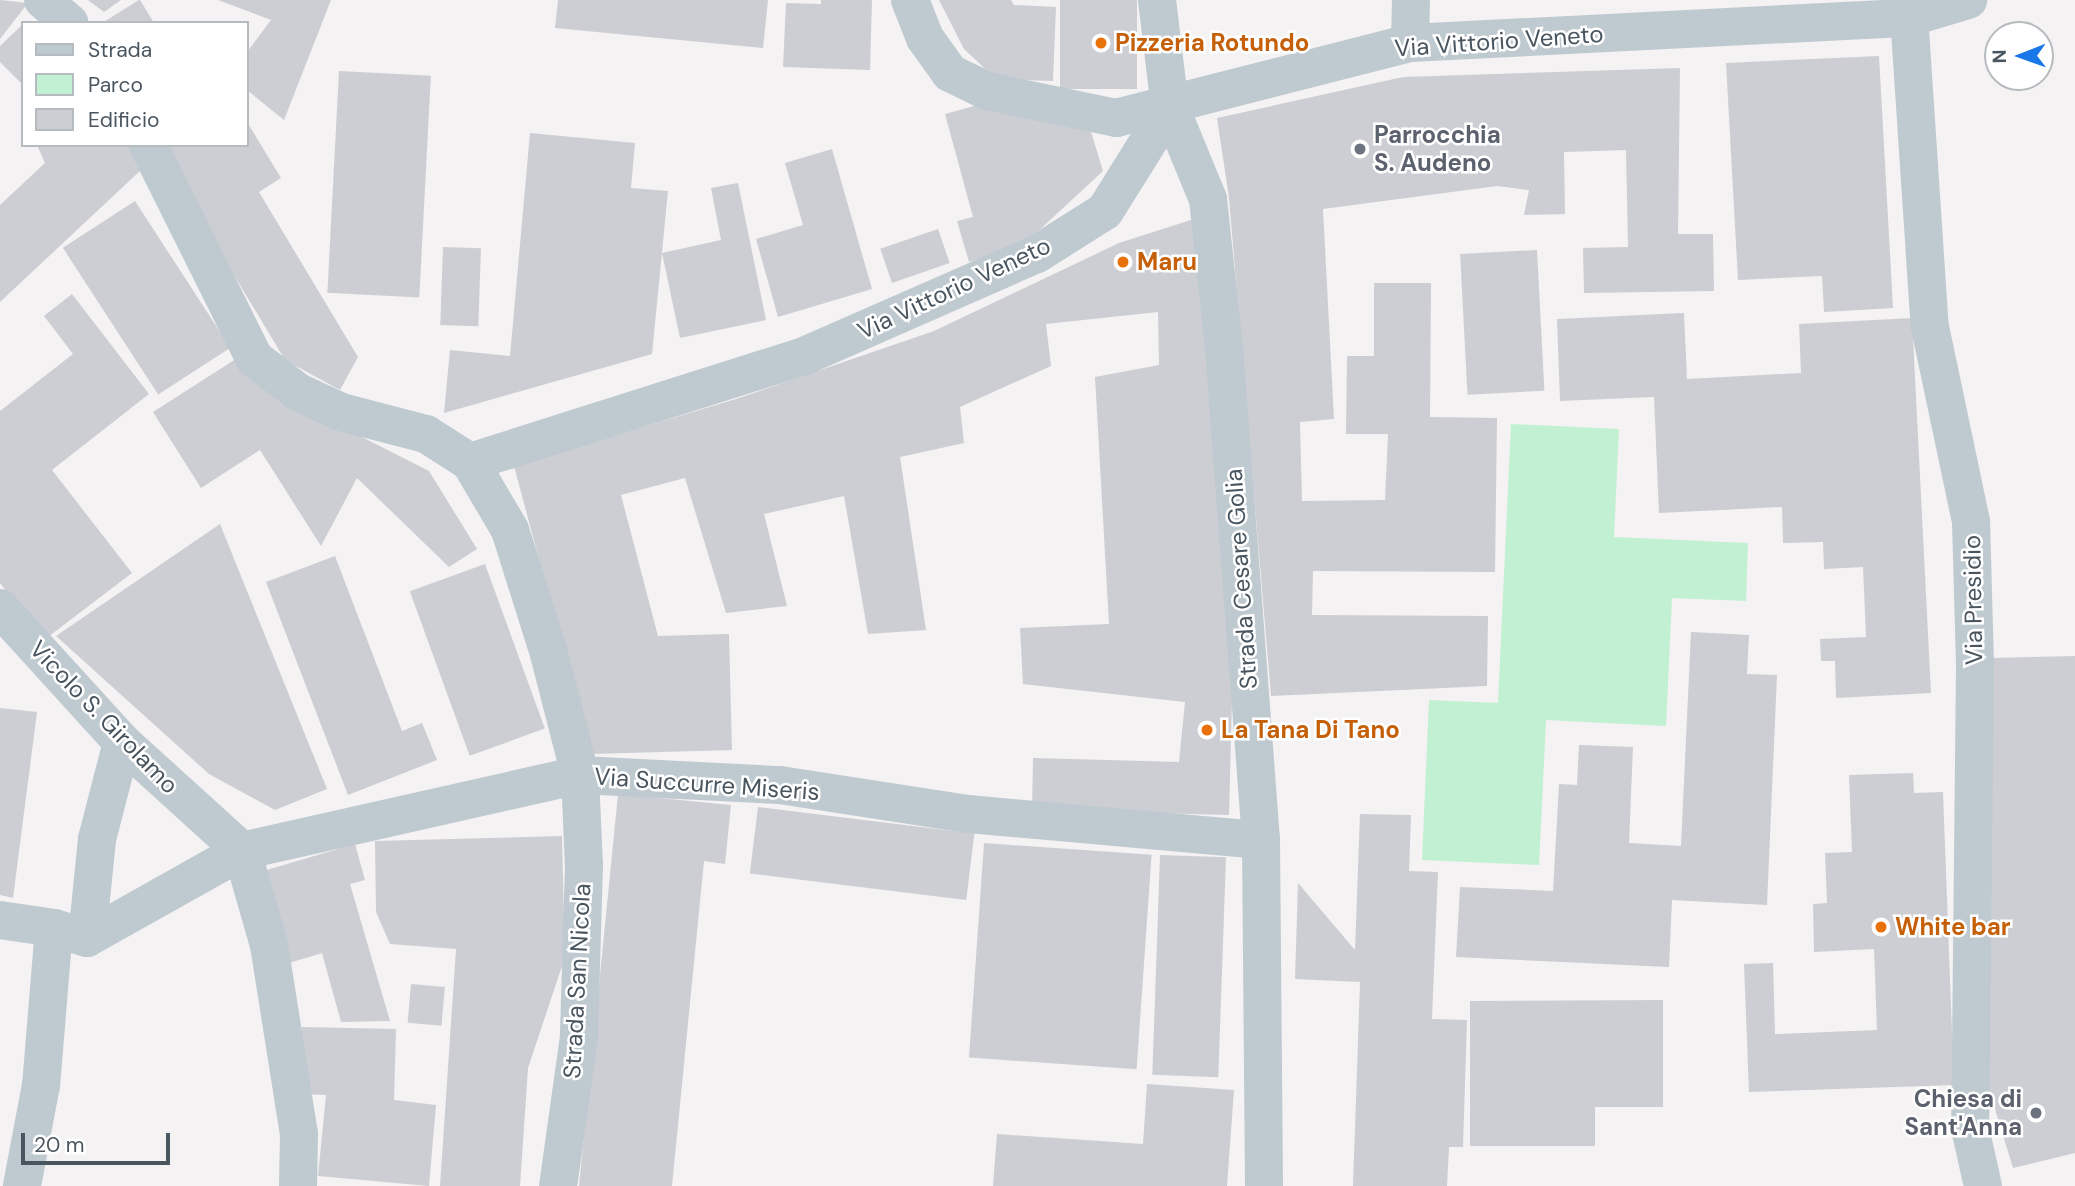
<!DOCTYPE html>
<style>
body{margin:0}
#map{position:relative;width:2075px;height:1186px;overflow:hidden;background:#f4f2f2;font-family:"DM Sans",sans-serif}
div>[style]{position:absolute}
.green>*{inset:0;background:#c1f0d2}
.building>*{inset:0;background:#ccced4;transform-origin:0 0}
.minor>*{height:38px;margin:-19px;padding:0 19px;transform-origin:19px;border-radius:19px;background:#bfc9d0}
.dots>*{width:19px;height:19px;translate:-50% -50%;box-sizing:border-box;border:4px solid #fff;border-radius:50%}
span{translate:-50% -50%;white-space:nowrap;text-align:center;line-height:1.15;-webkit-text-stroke:5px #fff;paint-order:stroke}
.street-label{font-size:24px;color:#49555f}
.food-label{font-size:24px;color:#c56008;font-weight:700}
.left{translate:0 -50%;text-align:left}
.worship-label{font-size:24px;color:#5b616d;font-weight:700}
.right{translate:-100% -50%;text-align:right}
.legend{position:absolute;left:21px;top:21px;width:228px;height:126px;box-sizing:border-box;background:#fff;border:2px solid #b6bbbf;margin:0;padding:9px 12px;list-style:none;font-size:21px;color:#49555f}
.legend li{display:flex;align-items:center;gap:14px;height:35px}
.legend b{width:35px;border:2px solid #b6bbbf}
.north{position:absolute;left:1984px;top:21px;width:70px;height:70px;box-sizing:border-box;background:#fff;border:2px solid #b6bbbf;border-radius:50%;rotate:269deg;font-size:19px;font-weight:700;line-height:28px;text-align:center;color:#49555f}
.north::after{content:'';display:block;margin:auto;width:24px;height:32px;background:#1977e7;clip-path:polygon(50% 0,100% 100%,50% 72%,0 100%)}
.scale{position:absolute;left:21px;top:1133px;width:149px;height:32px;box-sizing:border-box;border:4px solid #49555f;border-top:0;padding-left:9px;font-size:21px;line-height:24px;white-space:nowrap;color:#49555f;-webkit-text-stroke:5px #fff;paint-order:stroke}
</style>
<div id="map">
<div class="green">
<i style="clip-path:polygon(1511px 424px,1619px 429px,1614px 537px,1748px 543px,1746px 601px,1672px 598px,1666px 726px,1546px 720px,1539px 865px,1422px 860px,1429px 700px,1498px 703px)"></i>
</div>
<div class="building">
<i style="clip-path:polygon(0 0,28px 3px,0 39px)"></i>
<i style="clip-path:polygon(88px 0,121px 0,104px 12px)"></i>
<i style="clip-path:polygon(140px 0,154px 23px,102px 23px,139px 0)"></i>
<i style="clip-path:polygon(218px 0,331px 0,284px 120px,247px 90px,247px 52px,271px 20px)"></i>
<i style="clip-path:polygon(558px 0,768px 0,763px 48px,555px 28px)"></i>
<i style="clip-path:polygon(821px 0,872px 0,870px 70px,783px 67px,786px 3px,821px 4px)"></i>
<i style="clip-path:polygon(939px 0,1011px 0,1014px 5px,1056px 7px,1053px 81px,996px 79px,964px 49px)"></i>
<i style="left:1060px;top:0;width:77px;height:89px"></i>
<i style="clip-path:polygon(23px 24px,23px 85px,0 62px,0 46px)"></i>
<i style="clip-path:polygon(1879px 56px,1893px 308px,1824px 312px,1822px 276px,1738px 280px,1726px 63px)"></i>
<i style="clip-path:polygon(1680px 68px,1678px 234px,1713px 234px,1714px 291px,1584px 293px,1583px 248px,1628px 247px,1626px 150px,1564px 152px,1565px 214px,1524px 215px,1529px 190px,1497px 186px,1323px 209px,1334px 419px,1300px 422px,1302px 501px,1385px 500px,1388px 434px,1346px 434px,1347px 356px,1374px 356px,1374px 283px,1431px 283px,1430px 417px,1497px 418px,1495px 572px,1313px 571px,1312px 615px,1488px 616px,1487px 686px,1271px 696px,1229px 198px,1217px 118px,1403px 77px)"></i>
<i style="left:339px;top:71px;width:92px;height:222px;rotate:3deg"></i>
<i style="clip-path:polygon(989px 102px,1088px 122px,1103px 171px,1019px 249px,969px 262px,957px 221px,973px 217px,945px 114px)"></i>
<i style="clip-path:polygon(247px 122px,281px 178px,259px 192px,358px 357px,340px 390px,285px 360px,156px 145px,247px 145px)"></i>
<i style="clip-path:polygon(530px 133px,635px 143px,631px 188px,668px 191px,652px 354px,444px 413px,450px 350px,510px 356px)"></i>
<i style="clip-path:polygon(37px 145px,128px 145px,141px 170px,0 302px,0 205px,45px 163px)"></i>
<i style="clip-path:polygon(832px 149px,872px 289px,778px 317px,756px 239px,803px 225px,785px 163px)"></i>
<i style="clip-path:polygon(738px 183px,766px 320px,680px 338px,662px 253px,721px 240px,711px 188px)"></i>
<i style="left:135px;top:201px;width:175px;height:86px;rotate:57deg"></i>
<i style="clip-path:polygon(1194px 219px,1210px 360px,1232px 701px,1229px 815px,1032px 810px,1033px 758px,1179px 762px,1185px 702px,1023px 684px,1020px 628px,1109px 624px,1095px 377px,1159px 365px,1158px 312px,1046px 324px,1051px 366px,960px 407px,964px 443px,900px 457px,926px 630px,868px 634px,844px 496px,764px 514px,787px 606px,726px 613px,685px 478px,621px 495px,658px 636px,729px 634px,732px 750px,591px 754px,514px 466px,739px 398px,934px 331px,1119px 243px)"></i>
<i style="left:938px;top:229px;width:36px;height:61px;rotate:71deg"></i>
<i style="left:443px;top:247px;width:38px;height:78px;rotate:2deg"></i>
<i style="left:1537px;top:250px;width:141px;height:77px;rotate:87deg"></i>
<i style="clip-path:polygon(72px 294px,149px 394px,52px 470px,132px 573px,44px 640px,0 583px,0 411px,73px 354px,44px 316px)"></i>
<i style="clip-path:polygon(1684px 313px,1687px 379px,1801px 373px,1799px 324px,1912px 318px,1931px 693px,1836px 698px,1835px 661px,1821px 661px,1820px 639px,1866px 637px,1863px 567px,1824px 569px,1823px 542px,1783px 543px,1782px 507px,1659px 513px,1654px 397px,1560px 401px,1557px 319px)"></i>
<i style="clip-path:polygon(239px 357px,279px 395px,429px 471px,477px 549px,449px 567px,357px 478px,321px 546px,260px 450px,201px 488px,153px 412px)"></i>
<i style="clip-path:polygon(220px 524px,327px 789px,275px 810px,209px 774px,56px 636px)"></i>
<i style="clip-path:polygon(335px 556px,402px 731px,422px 723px,437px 760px,348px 795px,266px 582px)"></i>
<i style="left:485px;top:564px;width:175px;height:80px;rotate:70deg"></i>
<i style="clip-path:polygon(1691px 632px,1749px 635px,1747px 674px,1777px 675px,1767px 905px,1672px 900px,1669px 967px,1456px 957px,1460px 887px,1553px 891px,1559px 784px,1577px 785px,1579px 745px,1633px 747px,1629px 843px,1681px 846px)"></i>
<i style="clip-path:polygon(2075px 656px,2075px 1153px,2013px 1168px,1984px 1073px,1991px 658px)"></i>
<i style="clip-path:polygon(0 708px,37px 712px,13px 898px,0 895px)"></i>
<i style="clip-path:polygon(1913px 773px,1914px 793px,1943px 792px,1954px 1085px,1749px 1092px,1744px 964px,1773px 963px,1775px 1034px,1877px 1030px,1874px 949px,1814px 952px,1813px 904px,1827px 903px,1825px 853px,1852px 852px,1849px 775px)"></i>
<i style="clip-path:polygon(618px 794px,731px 805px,725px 864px,704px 861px,672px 1186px,579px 1186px)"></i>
<i style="left:758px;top:807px;width:218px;height:67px;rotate:7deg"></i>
<i style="clip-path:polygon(1360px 814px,1411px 815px,1409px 871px,1438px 872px,1432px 1019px,1467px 1020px,1463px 1147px,1449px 1147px,1447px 1186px,1353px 1186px,1360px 982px,1295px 979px,1298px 883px,1355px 950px)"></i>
<i style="clip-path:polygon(562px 836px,565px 957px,528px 1068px,520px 1186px,440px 1186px,456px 949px,390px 944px,376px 912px,375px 841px)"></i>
<i style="left:984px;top:843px;width:168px;height:215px;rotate:4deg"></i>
<i style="clip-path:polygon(355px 844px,365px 880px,350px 884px,390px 1021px,341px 1022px,322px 953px,289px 963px,263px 871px)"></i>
<i style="left:1160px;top:855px;width:66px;height:220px;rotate:2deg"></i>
<i style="left:411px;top:984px;width:34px;height:39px;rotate:5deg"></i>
<i style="clip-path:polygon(1663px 1000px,1663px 1107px,1595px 1107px,1595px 1146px,1470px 1146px,1470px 1001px)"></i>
<i style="clip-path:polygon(302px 1027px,396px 1029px,394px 1100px,436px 1105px,429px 1186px,318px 1176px,326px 1095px,301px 1094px)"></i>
<i style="clip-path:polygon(1147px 1084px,1234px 1090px,1227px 1186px,993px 1186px,997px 1134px,1143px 1144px)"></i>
</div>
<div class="minor">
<i style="left:43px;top:0;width:35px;rotate:41deg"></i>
<i style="left:910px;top:0;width:41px;rotate:68.5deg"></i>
<i style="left:925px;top:38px;width:43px;rotate:54.5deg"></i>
<i style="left:950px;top:73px;width:41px;rotate:25.9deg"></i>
<i style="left:987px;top:91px;width:132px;rotate:11.8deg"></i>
<i style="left:1116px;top:118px;width:303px;rotate:-14.3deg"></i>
<i style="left:1410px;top:43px;width:499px;rotate:-2.9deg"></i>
<i style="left:1908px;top:18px;width:63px;rotate:-16.7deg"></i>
<i style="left:1157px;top:0;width:108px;rotate:83.1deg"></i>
<i style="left:1170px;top:107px;width:100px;rotate:67.6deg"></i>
<i style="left:1208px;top:199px;width:150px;rotate:83.9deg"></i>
<i style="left:1224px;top:348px;width:493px;rotate:85.7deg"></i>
<i style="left:1261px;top:840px;width:346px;rotate:89.5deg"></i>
<i style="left:1908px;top:0;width:328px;rotate:86.2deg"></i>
<i style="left:1930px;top:327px;width:198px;rotate:78.1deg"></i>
<i style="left:1971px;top:521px;width:146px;rotate:88.4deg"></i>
<i style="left:1975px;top:667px;width:461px;rotate:90.6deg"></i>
<i style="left:1970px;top:1128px;width:59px;rotate:77.4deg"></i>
<i style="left:1410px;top:43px;width:43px;rotate:-88.7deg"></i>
<i style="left:148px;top:145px;width:238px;rotate:63.5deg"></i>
<i style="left:254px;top:358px;width:56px;rotate:37.7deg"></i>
<i style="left:298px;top:392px;width:47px;rotate:24.9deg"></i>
<i style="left:341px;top:412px;width:88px;rotate:14.5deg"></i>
<i style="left:426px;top:434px;width:52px;rotate:32.5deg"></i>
<i style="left:470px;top:462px;width:79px;rotate:59.5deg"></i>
<i style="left:510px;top:530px;width:130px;rotate:72.5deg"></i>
<i style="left:549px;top:654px;width:125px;rotate:75.6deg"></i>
<i style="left:580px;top:775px;width:90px;rotate:87.5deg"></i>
<i style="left:584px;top:865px;width:172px;rotate:91.7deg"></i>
<i style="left:579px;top:1037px;width:150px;rotate:98deg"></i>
<i style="left:470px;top:462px;width:348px;rotate:-17.6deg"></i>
<i style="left:802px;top:357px;width:257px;rotate:-23.7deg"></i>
<i style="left:1037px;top:254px;width:80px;rotate:-32.3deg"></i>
<i style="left:1105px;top:211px;width:123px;rotate:-58deg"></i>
<i style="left:0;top:608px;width:181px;rotate:47.7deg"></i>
<i style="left:122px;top:742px;width:162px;rotate:42.2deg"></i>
<i style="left:242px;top:851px;width:346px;rotate:-12.7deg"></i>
<i style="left:580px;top:775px;width:200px;rotate:2.9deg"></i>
<i style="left:780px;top:785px;width:190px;rotate:8.8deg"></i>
<i style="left:968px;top:814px;width:294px;rotate:5.1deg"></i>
<i style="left:0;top:920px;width:55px;rotate:8.4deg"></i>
<i style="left:54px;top:928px;width:158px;rotate:94.7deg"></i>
<i style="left:41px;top:1085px;width:103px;rotate:100.7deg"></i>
<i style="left:54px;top:928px;width:34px;rotate:17deg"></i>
<i style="left:87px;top:938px;width:178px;rotate:-29.3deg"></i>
<i style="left:242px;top:851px;width:98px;rotate:74deg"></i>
<i style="left:269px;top:945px;width:191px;rotate:81deg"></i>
<i style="left:299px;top:1134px;width:52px;rotate:91.1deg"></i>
<i style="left:87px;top:938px;width:100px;rotate:-84.2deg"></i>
<i style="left:97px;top:839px;width:100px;rotate:-75.5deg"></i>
</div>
<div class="dots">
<i style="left:1101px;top:43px;background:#e8710a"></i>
<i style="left:1360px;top:149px;background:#6b7280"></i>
<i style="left:1123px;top:262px;background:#e8710a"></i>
<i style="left:1207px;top:730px;background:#e8710a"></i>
<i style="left:1881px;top:927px;background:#e8710a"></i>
<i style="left:2036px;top:1113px;background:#6b7280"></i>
</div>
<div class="street-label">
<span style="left:1499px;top:41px;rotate:-4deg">Via Vittorio Veneto</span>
<span style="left:954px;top:288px;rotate:-25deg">Via Vittorio Veneto</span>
<span style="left:1241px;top:579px;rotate:-94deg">Strada Cesare Golia</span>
<span style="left:1973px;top:600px;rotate:-91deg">Via Presidio</span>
<span style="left:104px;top:717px;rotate:46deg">Vicolo S. Girolamo</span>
<span style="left:707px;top:784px;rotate:4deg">Via Succurre Miseris</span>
<span style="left:577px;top:981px;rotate:-87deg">Strada San Nicola</span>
</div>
<div class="food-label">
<span class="left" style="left:1115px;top:43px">Pizzeria Rotundo</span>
<span class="left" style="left:1137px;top:262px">Maru</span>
<span class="left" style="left:1221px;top:730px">La Tana Di Tano</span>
<span class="left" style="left:1895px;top:927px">White bar</span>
</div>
<div class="worship-label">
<span class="left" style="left:1374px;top:149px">Parrocchia<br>S. Audeno</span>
<span class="right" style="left:2022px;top:1113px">Chiesa di<br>Sant'Anna</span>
</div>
<ul class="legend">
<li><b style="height:9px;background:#bfc9d0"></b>Strada</li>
<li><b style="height:19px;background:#c1f0d2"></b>Parco</li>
<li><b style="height:19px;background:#ccced4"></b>Edificio</li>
</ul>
<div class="north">N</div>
<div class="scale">20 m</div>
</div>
